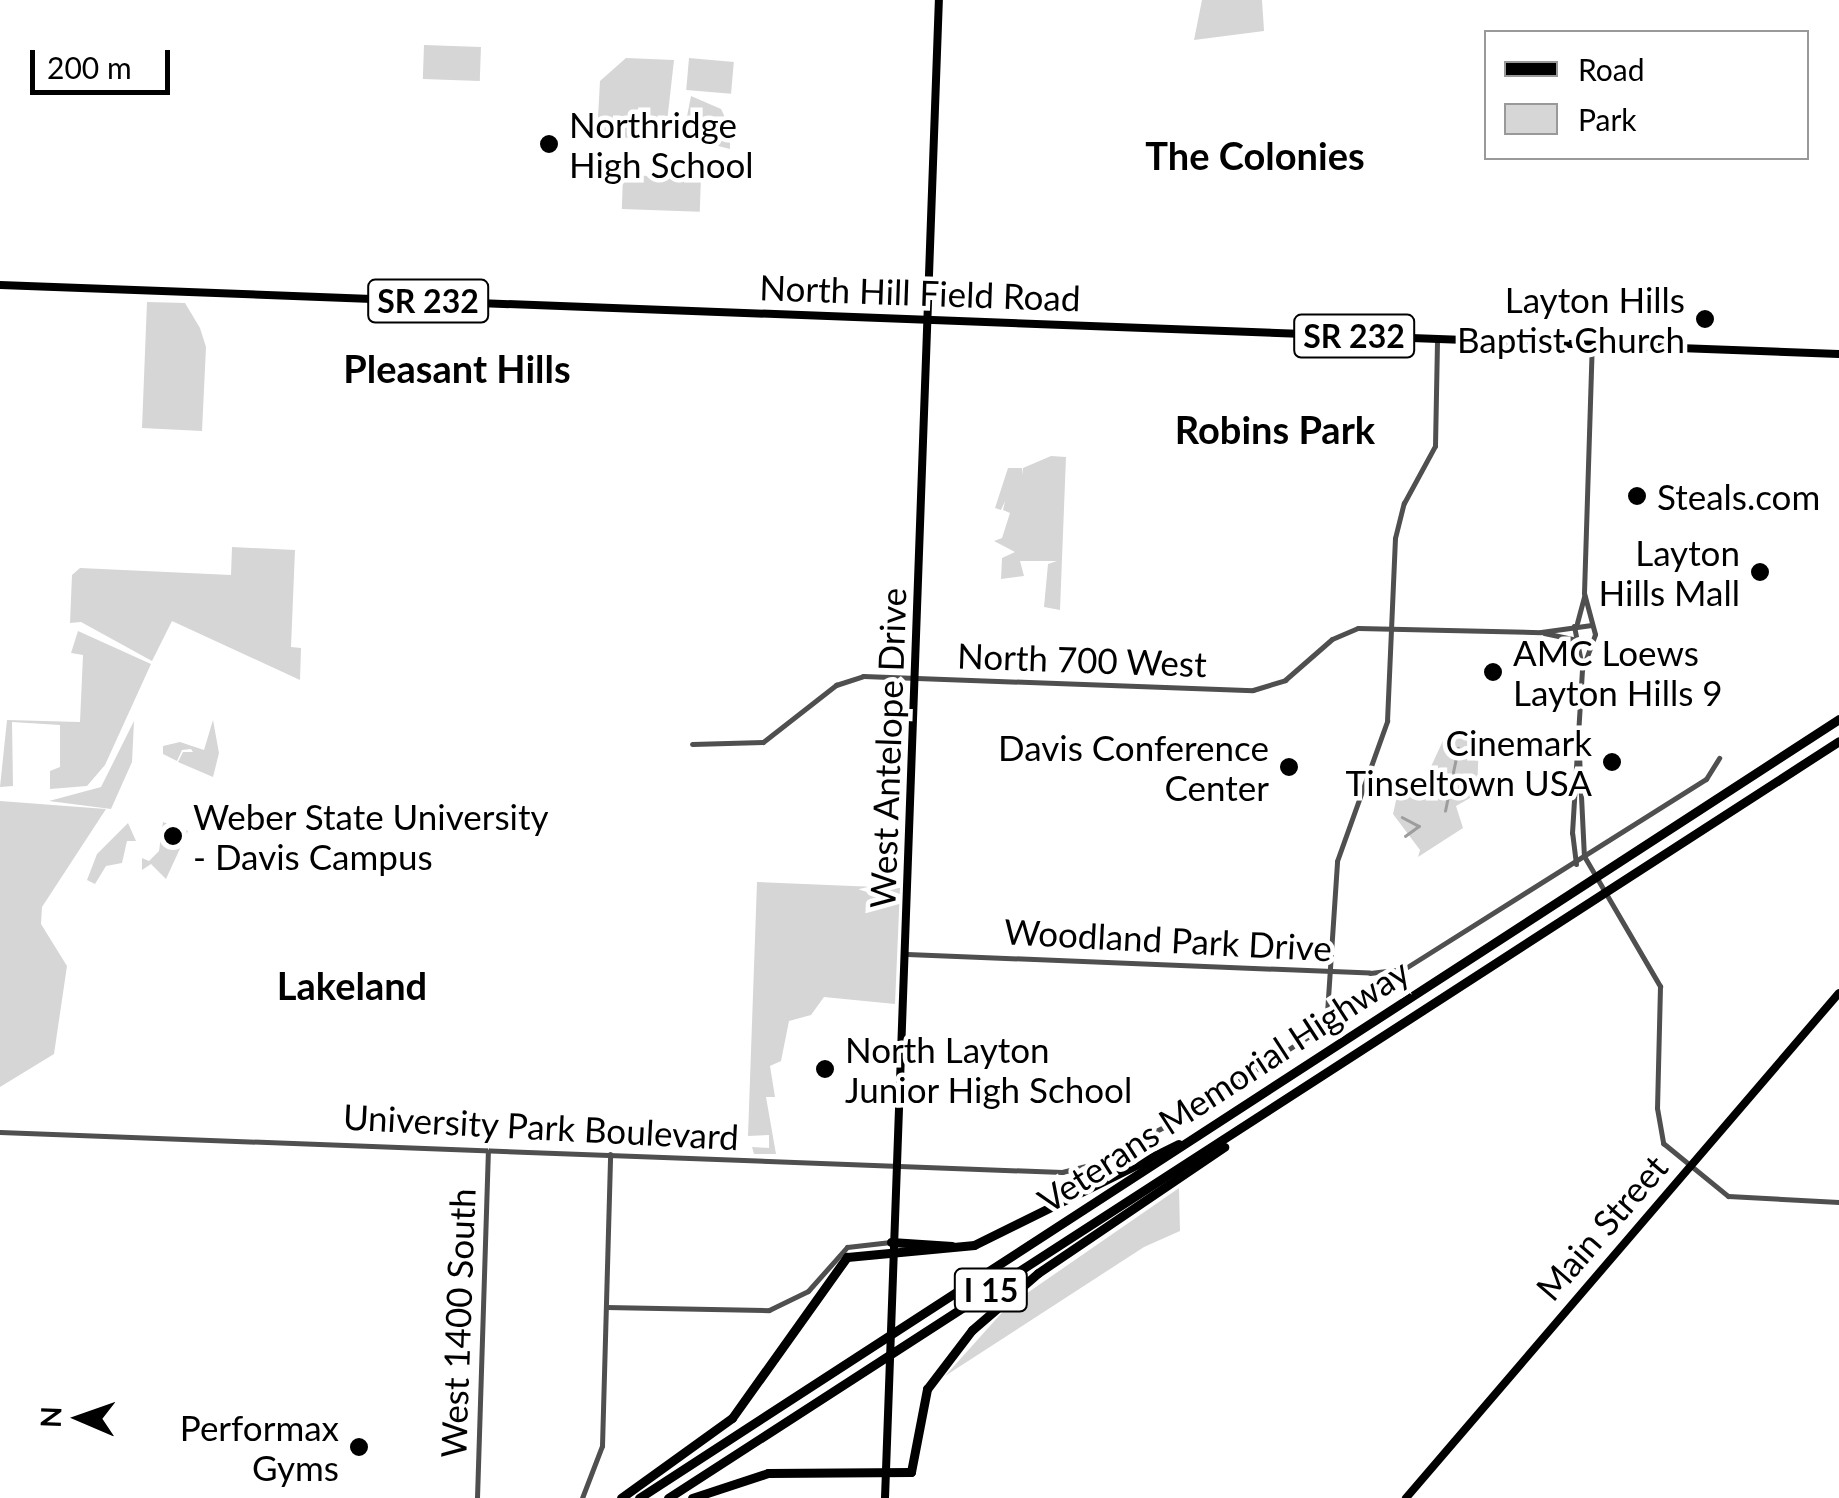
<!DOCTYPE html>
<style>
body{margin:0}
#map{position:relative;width:1839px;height:1498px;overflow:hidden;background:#fff;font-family:Lato,sans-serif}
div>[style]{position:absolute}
.green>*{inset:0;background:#d6d6d6;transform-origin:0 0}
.stream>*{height:2.5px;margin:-1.25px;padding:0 1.25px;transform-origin:1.25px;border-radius:1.25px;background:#9d9d9d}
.minor>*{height:5px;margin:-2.5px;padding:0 2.5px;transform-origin:2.5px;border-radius:2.5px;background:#4f4f4f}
.major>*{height:8px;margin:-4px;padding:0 4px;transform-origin:4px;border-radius:4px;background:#000}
.highway>*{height:9px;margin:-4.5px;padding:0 4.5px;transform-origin:4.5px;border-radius:4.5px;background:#000}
.dots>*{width:28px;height:28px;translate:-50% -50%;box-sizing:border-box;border:5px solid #fff;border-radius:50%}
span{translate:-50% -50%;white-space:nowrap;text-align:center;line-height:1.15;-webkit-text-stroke:9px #fff;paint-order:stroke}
.shield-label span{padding:2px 8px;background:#fff;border:2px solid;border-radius:8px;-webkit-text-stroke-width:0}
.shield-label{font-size:32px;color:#000;font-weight:700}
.poi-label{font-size:35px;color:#000}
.left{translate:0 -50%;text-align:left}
.right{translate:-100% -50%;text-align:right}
.street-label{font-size:35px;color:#000}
.neighbourhood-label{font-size:38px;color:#000;font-weight:700}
.legend{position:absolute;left:1484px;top:30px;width:325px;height:130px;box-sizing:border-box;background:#fff;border:2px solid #999;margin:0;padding:12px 18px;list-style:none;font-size:30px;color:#000}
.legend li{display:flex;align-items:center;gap:20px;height:50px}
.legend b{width:50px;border:2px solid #999}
.north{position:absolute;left:30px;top:1368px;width:100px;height:100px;-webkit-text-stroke:8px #fff;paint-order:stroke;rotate:272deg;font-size:28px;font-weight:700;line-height:40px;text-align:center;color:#000}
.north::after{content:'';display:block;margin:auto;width:35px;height:45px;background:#000;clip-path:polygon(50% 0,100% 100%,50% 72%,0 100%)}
.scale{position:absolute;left:30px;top:50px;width:140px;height:45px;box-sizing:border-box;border:5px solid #000;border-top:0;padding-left:12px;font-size:30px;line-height:35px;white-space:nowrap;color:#000;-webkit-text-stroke:8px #fff;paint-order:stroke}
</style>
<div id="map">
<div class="green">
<i style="clip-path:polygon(1202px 0,1262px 0,1264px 31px,1194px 40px)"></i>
<i style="left:424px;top:45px;width:57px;height:34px;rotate:2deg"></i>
<i style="clip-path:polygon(626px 58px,674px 60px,665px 140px,597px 136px,600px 81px)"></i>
<i style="left:689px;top:58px;width:45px;height:32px;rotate:5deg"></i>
<i style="clip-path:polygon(691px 96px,721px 109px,730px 128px,730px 149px,683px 137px)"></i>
<i style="left:623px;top:175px;width:78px;height:34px;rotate:2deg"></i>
<i style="clip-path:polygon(147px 302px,185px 303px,200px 328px,206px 347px,202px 431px,142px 428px)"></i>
<i style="clip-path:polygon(1051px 456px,1066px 457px,1060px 610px,1044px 607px,1048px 564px,1057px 561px,1020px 561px,1024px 576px,1001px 579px,1002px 558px,1015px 552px,994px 541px,1002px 538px,1010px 513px,1003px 510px,1005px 501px,1001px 510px,995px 508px,1008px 468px,1022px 468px,1023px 475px,1023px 468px)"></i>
<i style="clip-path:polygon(232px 547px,295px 550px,291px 647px,301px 648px,300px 680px,172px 621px,152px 661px,81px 622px,70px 623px,72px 575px,80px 568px,231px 575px)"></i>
<i style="clip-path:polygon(78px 631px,151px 664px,105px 765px,87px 786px,50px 789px,50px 771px,60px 767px,60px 725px,12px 722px,13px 786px,0 787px,7px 720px,80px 722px,83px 655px,71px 653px)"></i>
<i style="clip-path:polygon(213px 720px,219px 753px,213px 777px,178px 762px,183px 752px,193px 752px,191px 749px,182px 750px,177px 761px,163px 754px,163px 746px,180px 742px,204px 750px)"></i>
<i style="clip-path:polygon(134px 721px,132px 762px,111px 809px,49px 801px,101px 787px)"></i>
<i style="clip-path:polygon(1447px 732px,1479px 739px,1477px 794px,1456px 806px,1463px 828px,1418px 857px,1420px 850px,1393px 814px,1397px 796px,1412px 792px,1428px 773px)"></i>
<i style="clip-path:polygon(0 801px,106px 809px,42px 907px,41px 924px,67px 966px,54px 1054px,0 1087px)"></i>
<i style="clip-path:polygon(163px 822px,188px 831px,166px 879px,151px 864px,142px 870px,142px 858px,149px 861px,159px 851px)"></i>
<i style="clip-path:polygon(128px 823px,136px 841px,127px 841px,122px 863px,106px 866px,95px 884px,87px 880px,97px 854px)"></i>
<i style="clip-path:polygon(757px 882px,900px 888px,895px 1004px,824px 997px,811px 1015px,789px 1021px,781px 1061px,770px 1066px,775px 1097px,766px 1097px,776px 1154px,754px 1154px,752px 1147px,769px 1148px,769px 1135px,748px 1136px)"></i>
<i style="clip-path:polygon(1179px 1188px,1180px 1231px,1144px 1247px,945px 1376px,1007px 1307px)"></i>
</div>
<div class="stream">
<i style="left:1445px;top:811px;width:64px;rotate:-78.3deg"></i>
<i style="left:1402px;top:817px;width:19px;rotate:28deg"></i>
<i style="left:1405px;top:836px;width:17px;rotate:-36deg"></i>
</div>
<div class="minor">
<i style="left:1577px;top:623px;width:28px;rotate:-75deg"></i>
<i style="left:1574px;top:626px;width:37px;rotate:79deg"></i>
<i style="left:1544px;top:633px;width:29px;rotate:12deg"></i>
<i style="left:692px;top:744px;width:71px;rotate:-1.6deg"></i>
<i style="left:763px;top:742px;width:93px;rotate:-38deg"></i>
<i style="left:836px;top:685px;width:28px;rotate:-18deg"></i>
<i style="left:863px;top:676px;width:390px;rotate:2.1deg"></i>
<i style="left:1253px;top:690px;width:34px;rotate:-17deg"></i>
<i style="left:1285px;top:680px;width:62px;rotate:-41.1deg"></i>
<i style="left:1332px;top:639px;width:28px;rotate:-23deg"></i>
<i style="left:1358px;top:628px;width:183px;rotate:1.3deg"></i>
<i style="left:1541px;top:632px;width:51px;rotate:-7.8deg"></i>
<i style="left:1579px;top:755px;width:101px;rotate:87.2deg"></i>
<i style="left:1584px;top:856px;width:151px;rotate:59.7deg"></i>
<i style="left:1660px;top:986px;width:122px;rotate:91.4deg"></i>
<i style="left:1657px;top:1108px;width:36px;rotate:80deg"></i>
<i style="left:1663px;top:1143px;width:84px;rotate:39.2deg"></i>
<i style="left:1728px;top:1196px;width:111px;rotate:3.1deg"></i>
<i style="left:1576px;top:864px;width:31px;rotate:-97deg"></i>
<i style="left:1572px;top:833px;width:163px;rotate:-86.5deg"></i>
<i style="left:1582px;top:670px;width:38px;rotate:-70deg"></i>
<i style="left:1595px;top:634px;width:42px;rotate:-105deg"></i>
<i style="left:1584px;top:593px;width:248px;rotate:-88.2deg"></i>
<i style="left:907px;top:954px;width:463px;rotate:2.3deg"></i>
<i style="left:1370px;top:973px;width:34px;rotate:-7deg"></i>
<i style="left:1404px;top:969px;width:357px;rotate:-32.2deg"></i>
<i style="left:1706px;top:779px;width:25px;rotate:-58deg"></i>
<i style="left:0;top:1132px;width:1063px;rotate:2.16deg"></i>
<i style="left:1062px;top:1172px;width:30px;rotate:-14deg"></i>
<i style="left:1091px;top:1165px;width:102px;rotate:-27.6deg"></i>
<i style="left:1181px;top:1118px;width:152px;rotate:-32.6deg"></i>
<i style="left:1309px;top:1036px;width:29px;rotate:-52deg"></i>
<i style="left:1327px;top:1013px;width:152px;rotate:-86.2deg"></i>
<i style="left:1337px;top:861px;width:149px;rotate:-70.3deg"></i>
<i style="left:1387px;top:721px;width:183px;rotate:-87.5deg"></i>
<i style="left:1395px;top:538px;width:36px;rotate:-76deg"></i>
<i style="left:1404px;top:503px;width:65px;rotate:-61.5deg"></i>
<i style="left:1435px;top:446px;width:107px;rotate:-88.9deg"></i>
<i style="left:606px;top:1307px;width:163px;rotate:1.1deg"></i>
<i style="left:769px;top:1310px;width:43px;rotate:-26deg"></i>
<i style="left:808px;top:1291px;width:59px;rotate:-48.4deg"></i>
<i style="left:847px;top:1247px;width:44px;rotate:-6.5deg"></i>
<i style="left:477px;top:1498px;width:348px;rotate:-88.2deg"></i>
<i style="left:582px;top:1498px;width:56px;rotate:-69deg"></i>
<i style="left:602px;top:1446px;width:292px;rotate:-88.4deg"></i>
</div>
<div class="major">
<i style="left:0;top:285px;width:1840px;rotate:2.15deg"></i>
<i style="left:885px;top:1498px;width:1499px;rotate:-87.94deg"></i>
<i style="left:1406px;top:1498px;width:665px;rotate:-49.39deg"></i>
</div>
<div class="highway">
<i style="left:891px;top:1242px;width:61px;rotate:3.8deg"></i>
<i style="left:621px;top:1498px;width:137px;rotate:-35.8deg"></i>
<i style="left:732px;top:1418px;width:198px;rotate:-54.5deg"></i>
<i style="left:847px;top:1257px;width:128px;rotate:-5.4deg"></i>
<i style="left:974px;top:1245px;width:228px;rotate:-26.3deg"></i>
<i style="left:639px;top:1498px;width:1431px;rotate:-32.99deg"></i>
<i style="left:668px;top:1498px;width:1394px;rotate:-32.88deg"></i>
<i style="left:692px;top:1498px;width:80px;rotate:-18.2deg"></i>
<i style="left:768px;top:1473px;width:143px;rotate:-0.4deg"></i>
<i style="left:911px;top:1472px;width:85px;rotate:-79.1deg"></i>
<i style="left:927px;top:1389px;width:74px;rotate:-52.7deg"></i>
<i style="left:972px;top:1330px;width:87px;rotate:-40.8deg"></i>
<i style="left:1038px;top:1273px;width:225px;rotate:-34.1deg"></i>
</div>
<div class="dots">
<i style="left:549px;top:144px;background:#000"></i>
<i style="left:1705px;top:319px;background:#000"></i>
<i style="left:1637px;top:496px;background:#000"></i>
<i style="left:1760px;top:572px;background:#000"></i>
<i style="left:1493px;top:672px;background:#000"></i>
<i style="left:1612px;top:762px;background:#000"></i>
<i style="left:1289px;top:767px;background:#000"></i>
<i style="left:173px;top:836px;background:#000"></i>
<i style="left:825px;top:1069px;background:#000"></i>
<i style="left:359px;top:1447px;background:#000"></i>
</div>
<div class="shield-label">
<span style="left:428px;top:301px">SR 232</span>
<span style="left:1354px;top:336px">SR 232</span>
<span style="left:991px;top:1290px">I 15</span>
</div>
<div class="poi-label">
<span class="left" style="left:569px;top:144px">Northridge<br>High School</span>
<span class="right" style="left:1685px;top:319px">Layton Hills<br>Baptist Church</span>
<span class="left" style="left:1657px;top:496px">Steals.com</span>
<span class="right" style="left:1740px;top:572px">Layton<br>Hills Mall</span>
<span class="left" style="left:1513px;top:672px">AMC Loews<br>Layton Hills 9</span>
<span class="right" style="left:1592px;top:762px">Cinemark<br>Tinseltown USA</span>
<span class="right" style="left:1269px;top:767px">Davis Conference<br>Center</span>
<span class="left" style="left:193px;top:836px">Weber State University<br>- Davis Campus</span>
<span class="left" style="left:845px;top:1069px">North Layton<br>Junior High School</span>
<span class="right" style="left:339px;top:1447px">Performax<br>Gyms</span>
</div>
<div class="street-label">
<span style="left:920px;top:292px;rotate:2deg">North Hill Field Road</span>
<span style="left:1082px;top:659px;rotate:2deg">North 700 West</span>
<span style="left:887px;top:748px;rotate:-88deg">West Antelope Drive</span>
<span style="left:1168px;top:939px;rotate:3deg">Woodland Park Drive</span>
<span style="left:1223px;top:1085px;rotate:-33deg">Veterans Memorial Highway</span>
<span style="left:541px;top:1126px;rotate:3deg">University Park Boulevard</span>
<span style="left:1601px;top:1227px;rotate:-49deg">Main Street</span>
<span style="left:457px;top:1323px;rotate:-88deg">West 1400 South</span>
</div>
<div class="neighbourhood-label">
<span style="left:1255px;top:156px">The Colonies</span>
<span style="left:457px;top:369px">Pleasant Hills</span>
<span style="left:1275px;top:430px">Robins Park</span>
<span style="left:352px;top:986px">Lakeland</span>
</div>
<ul class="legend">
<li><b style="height:12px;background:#000"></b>Road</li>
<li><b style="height:28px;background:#d6d6d6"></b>Park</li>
</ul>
<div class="north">N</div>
<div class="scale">200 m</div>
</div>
